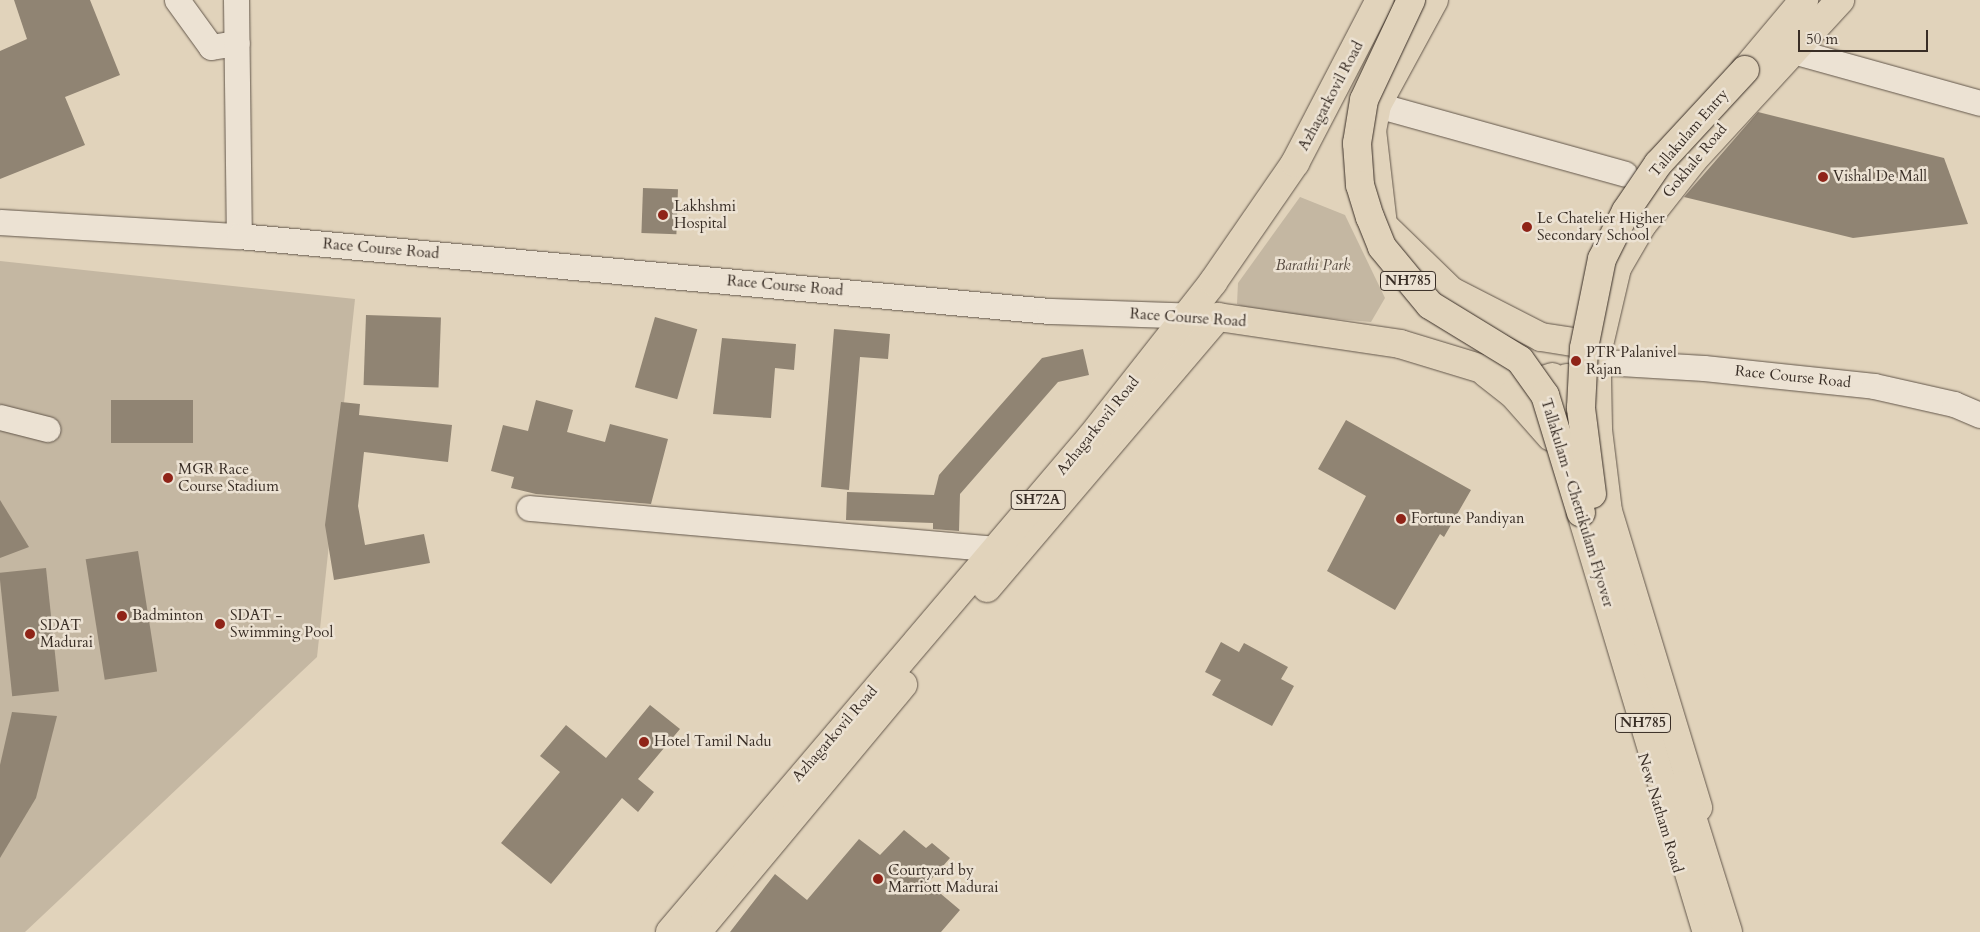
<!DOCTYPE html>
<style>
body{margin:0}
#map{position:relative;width:1980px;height:932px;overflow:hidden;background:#e1d3bb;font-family:Cardo,serif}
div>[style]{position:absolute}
.green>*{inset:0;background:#c4b7a2}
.building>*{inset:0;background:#908473;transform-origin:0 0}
.roads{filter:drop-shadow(0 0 1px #63574b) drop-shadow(0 0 1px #63574b)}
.minor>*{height:25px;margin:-12.5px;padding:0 12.5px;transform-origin:12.5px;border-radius:12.5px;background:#ece2d3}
.major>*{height:28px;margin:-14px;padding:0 14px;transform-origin:14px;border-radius:14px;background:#e1d3bb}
.highway>*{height:28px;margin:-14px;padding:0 14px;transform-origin:14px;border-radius:14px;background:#e1d3bb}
.bridges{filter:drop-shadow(0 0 1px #392e26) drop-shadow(0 0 1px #392e26)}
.highway-bridge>*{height:28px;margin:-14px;padding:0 14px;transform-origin:14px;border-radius:14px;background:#e1d3bb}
.dots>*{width:14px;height:14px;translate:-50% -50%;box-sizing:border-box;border:2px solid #ece2d3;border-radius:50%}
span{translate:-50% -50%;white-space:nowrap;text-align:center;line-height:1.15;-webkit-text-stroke:5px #ece2d3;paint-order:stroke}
.shield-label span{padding:1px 4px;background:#ece2d3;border:1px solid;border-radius:4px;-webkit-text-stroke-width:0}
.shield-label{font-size:14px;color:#392e26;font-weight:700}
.street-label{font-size:15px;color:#392e26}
.poi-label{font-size:15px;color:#392e26}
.left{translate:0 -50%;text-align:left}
.park-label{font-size:15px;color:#55493f;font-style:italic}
.scale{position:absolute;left:1798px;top:30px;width:130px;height:22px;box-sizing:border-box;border:2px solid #392e26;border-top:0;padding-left:6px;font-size:15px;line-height:18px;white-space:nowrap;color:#392e26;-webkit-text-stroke:4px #ece2d3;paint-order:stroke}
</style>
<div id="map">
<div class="green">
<i style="clip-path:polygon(1300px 197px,1345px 215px,1385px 298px,1371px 322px,1255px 312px,1237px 304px,1238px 283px)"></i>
<i style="clip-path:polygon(0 261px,355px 299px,317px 657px,25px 932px,0 932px)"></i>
</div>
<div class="building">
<i style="clip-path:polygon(14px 0,90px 0,120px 75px,65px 97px,85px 145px,0 179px,0 51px,27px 39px)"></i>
<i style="clip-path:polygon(1758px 112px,1944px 158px,1968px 224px,1853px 238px,1684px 197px)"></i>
<i style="left:643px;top:188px;width:35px;height:45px;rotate:2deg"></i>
<i style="left:366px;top:315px;width:75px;height:70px;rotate:2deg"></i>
<i style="left:655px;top:317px;width:44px;height:73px;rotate:16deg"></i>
<i style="clip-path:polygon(834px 329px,890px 334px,888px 359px,860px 357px,849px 490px,821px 487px)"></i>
<i style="clip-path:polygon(722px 338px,796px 344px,794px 370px,775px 368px,771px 418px,713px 414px)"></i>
<i style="clip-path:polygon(1083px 349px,1089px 375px,1058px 382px,960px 494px,959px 531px,933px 529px,933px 523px,846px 520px,847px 492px,934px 495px,939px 475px,1042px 358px)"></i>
<i style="left:193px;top:400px;width:43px;height:82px;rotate:90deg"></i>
<i style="clip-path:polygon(536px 400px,573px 410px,567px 432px,605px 442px,610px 424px,668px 439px,651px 504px,536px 494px,511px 488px,514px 477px,491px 471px,503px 425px,528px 431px)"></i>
<i style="clip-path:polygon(341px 402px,360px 404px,359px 415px,452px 425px,448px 462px,364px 452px,358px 506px,365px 545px,424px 534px,430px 563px,334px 580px,325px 525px)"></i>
<i style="clip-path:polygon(1346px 420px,1471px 490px,1444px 537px,1440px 534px,1395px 610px,1327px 571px,1366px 496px,1318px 469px)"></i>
<i style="clip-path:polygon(0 500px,29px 547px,0 558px)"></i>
<i style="left:138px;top:551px;width:122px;height:53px;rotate:81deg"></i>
<i style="left:46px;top:568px;width:124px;height:47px;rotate:84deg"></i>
<i style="clip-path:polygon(1221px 642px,1239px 652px,1244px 643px,1288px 667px,1281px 679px,1294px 686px,1272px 726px,1212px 695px,1221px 680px,1205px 672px)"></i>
<i style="clip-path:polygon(650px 705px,680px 729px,638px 779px,654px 792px,638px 812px,622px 798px,551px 884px,501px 843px,560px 772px,540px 756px,566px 725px,606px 758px)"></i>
<i style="clip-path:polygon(12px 712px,57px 716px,36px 798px,0 858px,0 765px)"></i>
<i style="clip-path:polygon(904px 830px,926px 848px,932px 843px,950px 858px,928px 883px,960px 910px,941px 932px,730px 932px,775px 874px,807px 900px,859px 839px,880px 855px)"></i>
</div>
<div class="roads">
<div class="minor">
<i style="left:177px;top:0;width:58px;rotate:54.1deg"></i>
<i style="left:211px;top:47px;width:26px;rotate:-9deg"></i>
<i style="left:236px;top:0;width:236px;rotate:89.3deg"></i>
<i style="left:1793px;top:51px;width:194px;rotate:15.5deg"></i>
<i style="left:1377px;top:105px;width:257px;rotate:15.5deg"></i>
<i style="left:0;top:222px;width:239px;rotate:3.4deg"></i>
<i style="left:239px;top:236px;width:813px;rotate:5.29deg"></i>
<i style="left:1049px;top:311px;width:154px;rotate:1.9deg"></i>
<i style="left:1603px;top:362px;width:101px;rotate:3.4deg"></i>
<i style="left:1704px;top:368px;width:171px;rotate:6deg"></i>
<i style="left:1874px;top:386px;width:82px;rotate:12.7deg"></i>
<i style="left:1954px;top:404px;width:28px;rotate:23deg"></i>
<i style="left:0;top:417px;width:49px;rotate:14.3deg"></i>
<i style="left:529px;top:508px;width:468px;rotate:5deg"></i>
</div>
<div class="major">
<i style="left:1434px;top:0;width:119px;rotate:118.5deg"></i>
<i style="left:1377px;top:105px;width:25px;rotate:101deg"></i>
<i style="left:1372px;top:130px;width:96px;rotate:83.4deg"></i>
<i style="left:1383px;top:225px;width:95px;rotate:44.1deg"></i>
<i style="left:1451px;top:291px;width:101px;rotate:27.1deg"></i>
<i style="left:1541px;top:337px;width:30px;rotate:9deg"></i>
<i style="left:1218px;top:317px;width:184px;rotate:8.4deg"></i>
<i style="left:1400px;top:344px;width:117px;rotate:16.9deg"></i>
<i style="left:1512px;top:378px;width:28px;rotate:6deg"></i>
<i style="left:1540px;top:381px;width:13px;rotate:-18deg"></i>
<i style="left:1598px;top:349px;width:83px;rotate:-76.8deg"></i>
<i style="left:1617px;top:268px;width:50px;rotate:-59.8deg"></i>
<i style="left:1642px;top:225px;width:84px;rotate:-51.8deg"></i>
<i style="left:1694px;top:159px;width:216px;rotate:-47.4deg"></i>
<i style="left:1486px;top:373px;width:34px;rotate:38deg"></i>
<i style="left:1513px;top:394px;width:57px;rotate:48.5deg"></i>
<i style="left:1597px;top:376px;width:54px;rotate:88.9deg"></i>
<i style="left:1598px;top:430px;width:82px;rotate:83deg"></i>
<i style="left:1608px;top:511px;width:310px;rotate:73.1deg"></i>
<i style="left:1550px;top:429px;width:12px;rotate:-95deg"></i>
<i style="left:1549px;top:417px;width:43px;rotate:-65.2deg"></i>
<i style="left:987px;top:588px;width:356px;rotate:-49.6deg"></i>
<i style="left:670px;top:932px;width:651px;rotate:-49.61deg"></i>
<i style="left:1092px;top:436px;width:196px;rotate:-51.8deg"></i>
<i style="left:1213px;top:282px;width:145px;rotate:-55.4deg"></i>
<i style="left:1295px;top:163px;width:184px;rotate:-62.5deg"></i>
<i style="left:697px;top:932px;width:322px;rotate:-50.2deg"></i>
</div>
<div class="highway">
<i style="left:1745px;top:70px;width:92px;rotate:-49.9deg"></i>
<i style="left:1581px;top:513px;width:438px;rotate:73.3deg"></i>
<i style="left:1682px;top:785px;width:154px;rotate:72.6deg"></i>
</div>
</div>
<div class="bridges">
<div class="highway-bridge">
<i style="left:1411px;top:0;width:110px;rotate:115.2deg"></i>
<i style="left:1364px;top:100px;width:44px;rotate:99.2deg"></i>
<i style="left:1357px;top:143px;width:42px;rotate:85.9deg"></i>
<i style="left:1360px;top:185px;width:34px;rotate:73deg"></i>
<i style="left:1370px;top:217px;width:32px;rotate:68deg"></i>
<i style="left:1382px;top:247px;width:75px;rotate:50.4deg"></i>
<i style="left:1430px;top:305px;width:105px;rotate:31.4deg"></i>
<i style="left:1520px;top:360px;width:43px;rotate:54.5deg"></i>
<i style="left:1545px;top:395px;width:123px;rotate:73deg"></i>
<i style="left:1592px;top:494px;width:87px;rotate:-97.3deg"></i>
<i style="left:1581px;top:408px;width:60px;rotate:-87.1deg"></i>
<i style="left:1584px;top:348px;width:91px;rotate:-78.6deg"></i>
<i style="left:1602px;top:259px;width:54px;rotate:-63.4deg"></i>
<i style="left:1626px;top:211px;width:57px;rotate:-55.8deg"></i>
<i style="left:1658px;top:164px;width:128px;rotate:-47.2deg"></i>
</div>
</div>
<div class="dots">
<i style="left:1823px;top:177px;background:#8f2418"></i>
<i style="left:663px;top:215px;background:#8f2418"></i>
<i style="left:1527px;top:227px;background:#8f2418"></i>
<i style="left:1576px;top:361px;background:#8f2418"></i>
<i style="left:168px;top:478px;background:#8f2418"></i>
<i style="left:1401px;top:519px;background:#8f2418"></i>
<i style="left:122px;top:616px;background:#8f2418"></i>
<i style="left:220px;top:624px;background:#8f2418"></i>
<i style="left:30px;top:634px;background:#8f2418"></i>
<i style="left:644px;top:742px;background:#8f2418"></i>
<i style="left:878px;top:879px;background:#8f2418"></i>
</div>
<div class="shield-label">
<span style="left:1408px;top:281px">NH785</span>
<span style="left:1038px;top:500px">SH72A</span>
<span style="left:1643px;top:723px">NH785</span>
</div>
<div class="street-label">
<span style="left:1331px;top:96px;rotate:-62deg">Azhagarkovil Road</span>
<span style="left:1689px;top:133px;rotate:-49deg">Tallakulam Entry</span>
<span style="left:1695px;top:161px;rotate:-50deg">Gokhale Road</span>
<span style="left:381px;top:249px;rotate:5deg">Race Course Road</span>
<span style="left:785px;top:286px;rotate:5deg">Race Course Road</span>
<span style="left:1188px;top:318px;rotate:4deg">Race Course Road</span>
<span style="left:1793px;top:377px;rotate:6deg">Race Course Road</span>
<span style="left:1098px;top:426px;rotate:-51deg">Azhagarkovil Road</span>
<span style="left:1577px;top:503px;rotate:73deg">Tallakulam - Chettikulam Flyover</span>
<span style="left:835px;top:734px;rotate:-49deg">Azhagarkovil Road</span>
<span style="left:1660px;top:813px;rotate:73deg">New Natham Road</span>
</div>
<div class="poi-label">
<span class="left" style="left:1833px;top:177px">Vishal De Mall</span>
<span class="left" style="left:674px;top:215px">Lakhshmi<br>Hospital</span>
<span class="left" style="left:1537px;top:227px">Le Chatelier Higher<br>Secondary School</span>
<span class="left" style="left:1586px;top:361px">PTR Palanivel<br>Rajan</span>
<span class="left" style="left:178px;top:478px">MGR Race<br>Course Stadium</span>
<span class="left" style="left:1411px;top:519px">Fortune Pandiyan</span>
<span class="left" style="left:230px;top:624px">SDAT -<br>Swimming Pool</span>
<span class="left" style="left:132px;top:616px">Badminton</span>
<span class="left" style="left:40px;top:634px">SDAT<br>Madurai</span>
<span class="left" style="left:654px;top:742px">Hotel Tamil Nadu</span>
<span class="left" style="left:888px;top:879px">Courtyard by<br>Marriott Madurai</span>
</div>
<div class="park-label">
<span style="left:1313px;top:266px">Barathi Park</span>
</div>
<div class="scale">50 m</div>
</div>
